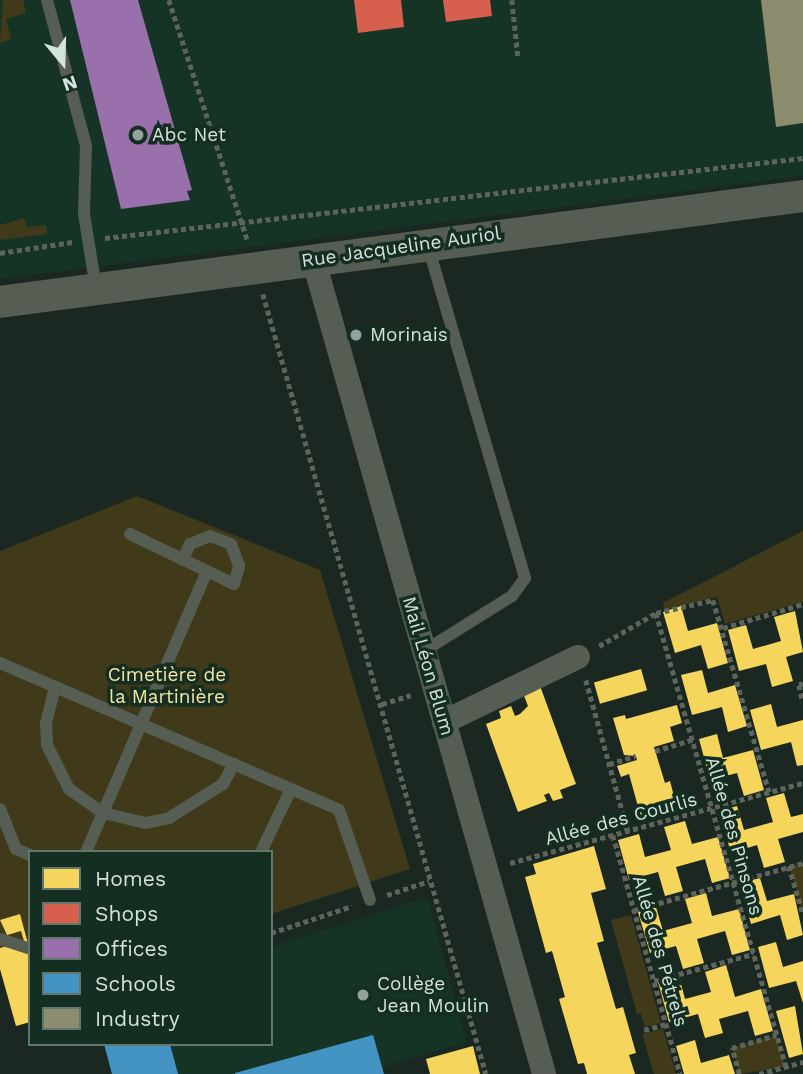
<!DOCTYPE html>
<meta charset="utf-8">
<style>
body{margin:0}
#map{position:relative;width:803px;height:1074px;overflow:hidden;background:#1a2821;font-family:"Work Sans",sans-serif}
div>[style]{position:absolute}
.built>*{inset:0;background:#153426}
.green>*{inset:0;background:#403a1a}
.homes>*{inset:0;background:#f6d55c;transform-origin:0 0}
.shops>*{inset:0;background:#d6604d}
.offices>*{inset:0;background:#9970ab}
.schools>*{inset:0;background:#4393c3}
.industry>*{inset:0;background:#8c8c6e}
.path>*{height:4.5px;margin-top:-2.25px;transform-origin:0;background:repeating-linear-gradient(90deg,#5c645c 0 5px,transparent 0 8.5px)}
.service>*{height:12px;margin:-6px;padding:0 6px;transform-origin:6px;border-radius:6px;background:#565e53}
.minor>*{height:24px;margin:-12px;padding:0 12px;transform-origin:12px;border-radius:12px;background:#565e53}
.tertiary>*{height:32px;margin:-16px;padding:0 16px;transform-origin:16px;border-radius:16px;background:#565e53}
.dots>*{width:19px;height:19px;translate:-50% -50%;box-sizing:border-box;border:4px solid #142e22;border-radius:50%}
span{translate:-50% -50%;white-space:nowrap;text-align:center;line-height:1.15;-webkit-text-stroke:7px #142e22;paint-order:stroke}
.poi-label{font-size:19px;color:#d4e3db}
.left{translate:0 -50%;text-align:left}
.street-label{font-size:19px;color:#d4e3db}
.park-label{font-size:19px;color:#f6e5a2}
.legend{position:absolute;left:28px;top:850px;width:245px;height:196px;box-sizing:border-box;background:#142e22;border:2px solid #61766c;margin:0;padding:9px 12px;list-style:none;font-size:21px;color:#d4e3db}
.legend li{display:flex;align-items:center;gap:14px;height:35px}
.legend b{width:35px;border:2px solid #61766c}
.north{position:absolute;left:28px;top:28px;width:70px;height:70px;-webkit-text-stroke:5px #142e22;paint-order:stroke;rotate:161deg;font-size:19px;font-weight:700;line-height:28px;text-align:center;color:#d4e3db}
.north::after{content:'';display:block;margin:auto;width:24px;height:32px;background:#d4e3db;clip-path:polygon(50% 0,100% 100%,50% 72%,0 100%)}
</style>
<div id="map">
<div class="built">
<i style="clip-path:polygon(0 0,803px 0,803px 176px,0 279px)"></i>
<i style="clip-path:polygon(427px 897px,467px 1042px,383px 1067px,384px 1074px,112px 1074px,104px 1044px,271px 1044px,271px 947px)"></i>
</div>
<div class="green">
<i style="clip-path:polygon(3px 0,23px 0,26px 13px,6px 19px,11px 39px,0 43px)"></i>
<i style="clip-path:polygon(24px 218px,27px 227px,46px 225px,47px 234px,0 240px,0 225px)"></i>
<i style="clip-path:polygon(137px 496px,320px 570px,410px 869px,271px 914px,271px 852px,30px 852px,30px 1022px,16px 1026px,0 969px,0 551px)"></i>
<i style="clip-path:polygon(803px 531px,803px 602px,725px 624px,717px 597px,664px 610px,663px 603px)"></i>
<i style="clip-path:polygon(803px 863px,803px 914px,789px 866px)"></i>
<i style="clip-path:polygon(631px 915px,661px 1023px,645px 1027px,641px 1014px,637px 1014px,611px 920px)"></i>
<i style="clip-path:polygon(663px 1029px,676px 1074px,654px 1074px,642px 1034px)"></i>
<i style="clip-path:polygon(776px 1035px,786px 1067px,739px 1074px,732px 1048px)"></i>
</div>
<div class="homes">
<i style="clip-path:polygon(681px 606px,688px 631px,717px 623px,728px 663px,708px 669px,701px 645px,675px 653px,663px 612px)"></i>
<i style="clip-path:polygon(795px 611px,803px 652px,786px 657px,793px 681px,772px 687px,766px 664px,739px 671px,728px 630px,746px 625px,753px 649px,781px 641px,774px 617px)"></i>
<i style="left:641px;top:669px;width:22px;height:49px;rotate:74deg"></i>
<i style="clip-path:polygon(702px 670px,708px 693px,735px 685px,747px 726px,728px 732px,722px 707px,692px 715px,681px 675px)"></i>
<i style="clip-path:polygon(539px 683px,576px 784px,560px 790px,563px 798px,553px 801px,549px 793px,544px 795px,547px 801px,518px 812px,486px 724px,501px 718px,499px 711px,511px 706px,515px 716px,520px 714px,528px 706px,523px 693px)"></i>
<i style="clip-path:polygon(771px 704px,777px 727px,803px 720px,803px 765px,797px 766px,791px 742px,761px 750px,750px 710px)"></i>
<i style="clip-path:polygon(677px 705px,682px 723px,670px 727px,674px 741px,654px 747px,665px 783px,670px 781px,675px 800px,670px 801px,673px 812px,642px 821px,629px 774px,621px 777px,617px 766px,637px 760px,636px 756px,624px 755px,613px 718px,625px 715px,626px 719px)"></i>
<i style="clip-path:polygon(717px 734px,723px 758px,753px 750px,764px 790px,744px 796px,737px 773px,710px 780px,699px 739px)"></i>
<i style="clip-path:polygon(784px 793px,791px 817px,803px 814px,803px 832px,778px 839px,785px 862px,764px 868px,757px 845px,731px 853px,719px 811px,737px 806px,744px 830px,773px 822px,766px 798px)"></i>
<i style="clip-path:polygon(685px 821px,692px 844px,718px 837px,730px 878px,712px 883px,705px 859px,676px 867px,683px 891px,665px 896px,658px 872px,629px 880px,618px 840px,639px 834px,645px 857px,671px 850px,664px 827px)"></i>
<i style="clip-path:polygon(594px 846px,606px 889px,591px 893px,604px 941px,597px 943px,616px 1009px,623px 1007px,636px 1053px,629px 1055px,635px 1074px,587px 1074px,584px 1063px,578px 1064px,559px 999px,565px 997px,552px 951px,546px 953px,525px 877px,536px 874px,533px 864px)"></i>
<i style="clip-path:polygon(760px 878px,767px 901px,794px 894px,803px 935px,787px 940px,780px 915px,751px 924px,740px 883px)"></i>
<i style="clip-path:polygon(706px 893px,712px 916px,739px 909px,750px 950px,732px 955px,725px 931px,697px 939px,704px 963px,683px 969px,676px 946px,650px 953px,638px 912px,656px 907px,663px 931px,692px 923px,685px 899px)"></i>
<i style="clip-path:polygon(20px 914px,30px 951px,30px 1022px,16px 1026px,0 969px,0 948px,24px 941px,21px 931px,7px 935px,0 920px)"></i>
<i style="clip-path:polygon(776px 942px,783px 967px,803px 961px,803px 1003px,796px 981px,769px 988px,758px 947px)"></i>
<i style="clip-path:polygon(726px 965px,735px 997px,761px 989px,773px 1031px,755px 1036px,748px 1011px,719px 1019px,723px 1033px,705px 1038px,698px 1014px,669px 1022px,658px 982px,679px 976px,685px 999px,711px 992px,705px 972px)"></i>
<i style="clip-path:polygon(795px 1006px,803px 1054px,789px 1058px,776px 1011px)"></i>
<i style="clip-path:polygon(695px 1040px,701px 1063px,729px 1055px,735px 1074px,684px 1074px,676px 1046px)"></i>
<i style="clip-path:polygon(473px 1046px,480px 1074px,430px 1074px,426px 1059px)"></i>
</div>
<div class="shops">
<i style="clip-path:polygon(354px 0,401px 0,404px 27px,358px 33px)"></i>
<i style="clip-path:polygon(443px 0,490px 0,492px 16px,446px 22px)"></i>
</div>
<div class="offices">
<i style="clip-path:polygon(70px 0,138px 0,192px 190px,187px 191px,190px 200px,121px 209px)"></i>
</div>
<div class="schools">
<i style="clip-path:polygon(373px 1035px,384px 1074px,235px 1074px,235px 1073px)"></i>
<i style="clip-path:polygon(104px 1044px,170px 1044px,178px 1074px,112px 1074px)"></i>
</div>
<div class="industry">
<i style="clip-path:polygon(761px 0,803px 0,803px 123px,776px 127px)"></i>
</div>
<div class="path">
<i style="left:169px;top:0;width:255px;rotate:71.9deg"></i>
<i style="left:512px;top:0;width:56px;rotate:83.9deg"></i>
<i style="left:105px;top:238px;width:703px;rotate:-6.54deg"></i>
<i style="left:0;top:253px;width:73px;rotate:-8.7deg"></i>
<i style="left:263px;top:294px;width:811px;rotate:74.04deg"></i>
<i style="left:656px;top:613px;width:472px;rotate:74deg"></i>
<i style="left:723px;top:628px;width:84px;rotate:-16.7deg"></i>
<i style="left:599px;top:646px;width:66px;rotate:-30.1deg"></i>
<i style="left:656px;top:613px;width:58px;rotate:-12.8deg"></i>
<i style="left:713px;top:600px;width:200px;rotate:73.7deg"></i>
<i style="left:586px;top:680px;width:157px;rotate:74.5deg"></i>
<i style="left:803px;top:684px;width:4px;rotate:166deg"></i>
<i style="left:799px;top:685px;width:17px;rotate:77deg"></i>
<i style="left:382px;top:704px;width:30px;rotate:-17deg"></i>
<i style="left:655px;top:751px;width:39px;rotate:-17deg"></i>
<i style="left:609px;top:764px;width:28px;rotate:-17deg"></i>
<i style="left:613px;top:835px;width:248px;rotate:74.3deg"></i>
<i style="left:510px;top:863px;width:304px;rotate:-15.3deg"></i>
<i style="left:789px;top:866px;width:50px;rotate:73.7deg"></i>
<i style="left:387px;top:895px;width:44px;rotate:-18.4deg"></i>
<i style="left:634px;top:910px;width:175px;rotate:-15.5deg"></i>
<i style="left:271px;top:933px;width:85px;rotate:-18.4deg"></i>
<i style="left:654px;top:981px;width:103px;rotate:-15.3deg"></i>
<i style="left:644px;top:1030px;width:23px;rotate:-15deg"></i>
<i style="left:739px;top:1074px;width:27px;rotate:-105deg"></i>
<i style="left:732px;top:1048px;width:46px;rotate:-16.5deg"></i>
<i style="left:759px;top:1074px;width:46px;rotate:-15.3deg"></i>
</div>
<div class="service">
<i style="left:47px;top:0;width:151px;rotate:75deg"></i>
<i style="left:86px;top:146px;width:68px;rotate:91.7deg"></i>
<i style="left:84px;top:214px;width:75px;rotate:80.8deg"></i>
<i style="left:130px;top:534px;width:115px;rotate:25.7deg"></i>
<i style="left:234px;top:584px;width:19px;rotate:-74deg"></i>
<i style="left:239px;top:566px;width:23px;rotate:-110deg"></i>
<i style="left:231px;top:544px;width:22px;rotate:-159deg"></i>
<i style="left:210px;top:536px;width:22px;rotate:158deg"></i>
<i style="left:190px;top:544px;width:17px;rotate:115deg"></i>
<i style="left:424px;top:651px;width:104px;rotate:-32deg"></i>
<i style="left:512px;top:596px;width:22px;rotate:-54deg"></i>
<i style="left:525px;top:578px;width:346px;rotate:-106.3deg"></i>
<i style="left:0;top:663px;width:369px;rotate:23.4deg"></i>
<i style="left:339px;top:810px;width:95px;rotate:71deg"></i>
<i style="left:55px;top:687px;width:37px;rotate:104deg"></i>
<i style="left:46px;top:723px;width:22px;rotate:87deg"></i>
<i style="left:47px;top:745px;width:49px;rotate:63.4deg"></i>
<i style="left:69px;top:789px;width:42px;rotate:35.2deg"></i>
<i style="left:103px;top:813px;width:44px;rotate:13.1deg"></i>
<i style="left:146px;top:823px;width:24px;rotate:-12deg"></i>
<i style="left:169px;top:818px;width:64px;rotate:-32.2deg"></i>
<i style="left:223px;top:784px;width:23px;rotate:-61deg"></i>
<i style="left:0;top:809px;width:43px;rotate:68.2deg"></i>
<i style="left:16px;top:849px;width:15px;rotate:23deg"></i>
<i style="left:86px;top:852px;width:306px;rotate:-66.7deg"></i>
<i style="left:261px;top:852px;width:70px;rotate:-64.5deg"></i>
<i style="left:0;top:939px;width:32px;rotate:18deg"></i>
</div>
<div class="minor">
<i style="left:313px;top:258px;width:848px;rotate:74.19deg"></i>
<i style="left:444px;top:722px;width:149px;rotate:-25.9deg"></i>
</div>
<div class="tertiary">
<i style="left:0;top:302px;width:810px;rotate:-7.52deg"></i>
</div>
<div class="dots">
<i style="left:138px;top:135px;background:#93a29a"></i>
<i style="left:356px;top:335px;background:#93a29a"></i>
<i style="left:363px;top:995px;background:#93a29a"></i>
</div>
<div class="poi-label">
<span class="left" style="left:152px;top:135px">Abc Net</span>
<span class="left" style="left:370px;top:335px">Morinais</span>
<span class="left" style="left:377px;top:995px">Collège<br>Jean Moulin</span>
</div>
<div class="street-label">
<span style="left:401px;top:247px;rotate:-8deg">Rue Jacqueline Auriol</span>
<span style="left:428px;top:666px;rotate:74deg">Mail Léon Blum</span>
<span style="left:621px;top:819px;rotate:-15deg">Allée des Courlis</span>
<span style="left:734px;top:836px;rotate:74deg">Allée des Pinsons</span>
<span style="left:660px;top:951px;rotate:74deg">Allée des Pétrels</span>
</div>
<div class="park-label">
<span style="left:167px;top:686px">Cimetière de<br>la Martinière</span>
</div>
<ul class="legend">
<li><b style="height:19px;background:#f6d55c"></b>Homes</li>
<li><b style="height:19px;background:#d6604d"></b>Shops</li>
<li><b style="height:19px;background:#9970ab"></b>Offices</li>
<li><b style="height:19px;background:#4393c3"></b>Schools</li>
<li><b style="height:19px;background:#8c8c6e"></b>Industry</li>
</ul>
<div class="north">N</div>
</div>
